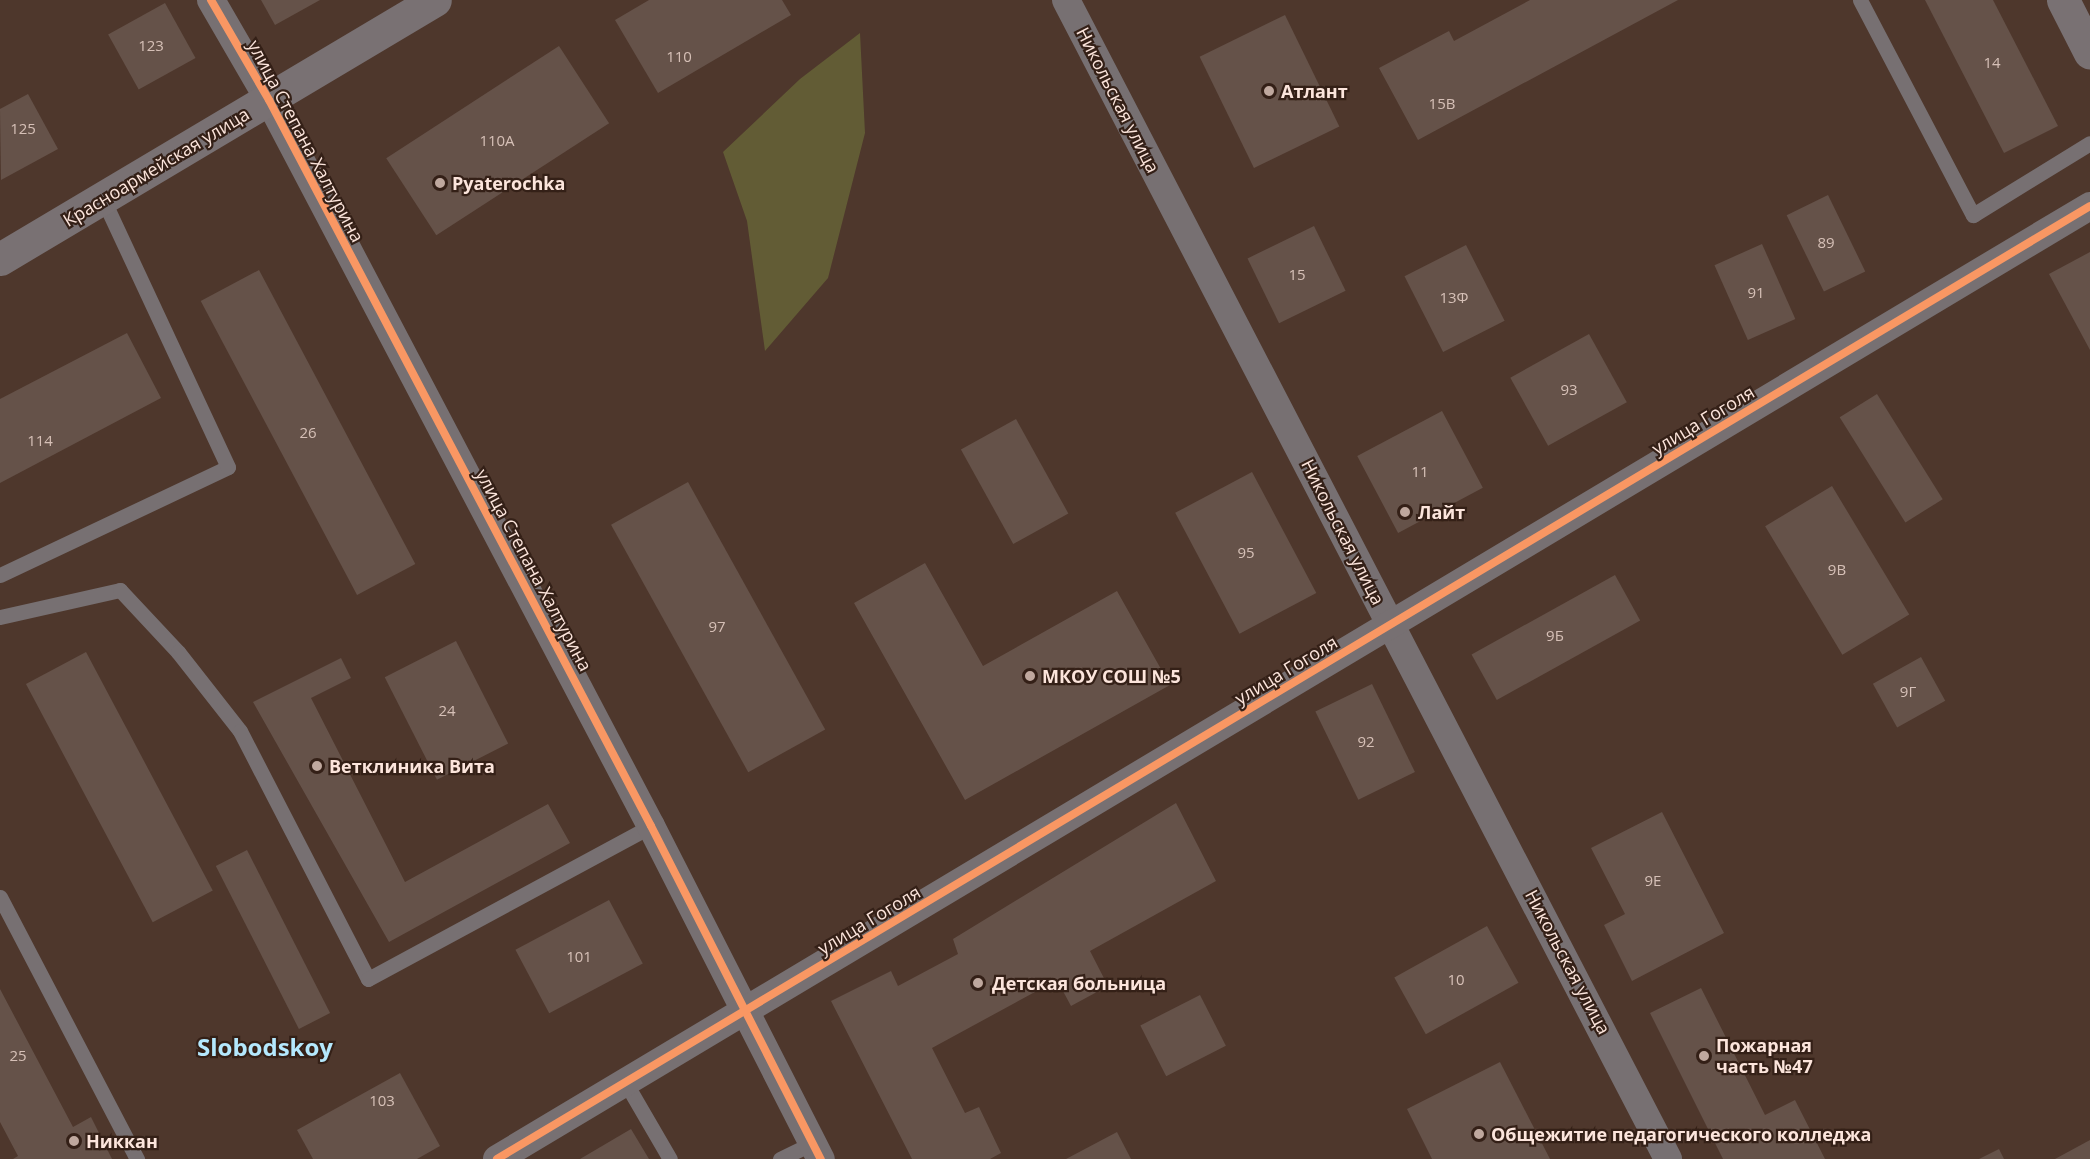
<!DOCTYPE html>
<meta charset="utf-8">
<style>
body{margin:0}
#map{position:relative;width:2090px;height:1159px;overflow:hidden;background:#4e372c;font-family:"Open Sans",sans-serif}
div>[style]{position:absolute}
.green>*{inset:0;background:#625c35}
.building>*{inset:0;background:#655249;transform-origin:0 0}
.service>*{height:15px;margin:-7.5px;padding:0 7.5px;transform-origin:7.5px;border-radius:7.5px;background:#777072}
.minor>*{height:28px;margin:-14px;padding:0 14px;transform-origin:14px;border-radius:14px;background:#777072}
.secondary>*{height:33px;margin:-16.5px;padding:0 16.5px;transform-origin:16.5px;border-radius:16.5px;background:#797173}
.cycleway>*{height:8px;margin:-4px;padding:0 4px;transform-origin:4px;border-radius:4px;background:#f99763}
.dots>*{width:16px;height:16px;translate:-50% -50%;box-sizing:border-box;border:3px solid #342017;border-radius:50%}
span{translate:-50% -50%;white-space:nowrap;text-align:center;line-height:1.15;-webkit-text-stroke:4.5px #342017;paint-order:stroke}
.number-label{font-size:15px;color:#d6c0b7}
.number-label span{-webkit-text-stroke-width:0}
.poi-label{font-size:18px;color:#fce5dc;font-weight:700}
.left{translate:0 -50%;text-align:left}
.street-label{font-size:18px;color:#fce5dc}
.district-label{font-size:24px;color:#b4e8fd;font-weight:700}
</style>
<div id="map">
<div class="green">
<i style="clip-path:polygon(860px 33px,865px 133px,828px 278px,765px 351px,747px 221px,723px 152px,800px 79px)"></i>
</div>
<div class="building">
<i style="clip-path:polygon(261px 0,320px 0,275px 25px)"></i>
<i style="clip-path:polygon(649px 0,782px 0,791px 15px,658px 93px,615px 20px)"></i>
<i style="clip-path:polygon(1530px 0,1678px 0,1418px 140px,1379px 68px,1449px 31px,1454px 41px)"></i>
<i style="clip-path:polygon(1925px 0,1993px 0,2058px 126px,2004px 153px)"></i>
<i style="left:165px;top:3px;width:63px;height:65px;rotate:61deg"></i>
<i style="left:1285px;top:15px;width:124px;height:95px;rotate:64deg"></i>
<i style="left:559px;top:46px;width:92px;height:206px;rotate:57deg"></i>
<i style="clip-path:polygon(28px 94px,58px 149px,1px 180px,0 109px)"></i>
<i style="left:1828px;top:195px;width:85px;height:46px;rotate:64deg"></i>
<i style="left:1314px;top:226px;width:72px;height:74px;rotate:64deg"></i>
<i style="left:1762px;top:244px;width:82px;height:52px;rotate:66deg"></i>
<i style="left:1466px;top:245px;width:85px;height:69px;rotate:63deg"></i>
<i style="clip-path:polygon(2090px 252px,2090px 350px,2049px 274px)"></i>
<i style="left:259px;top:270px;width:333px;height:66px;rotate:62deg"></i>
<i style="clip-path:polygon(127px 333px,161px 398px,0 483px,0 399px)"></i>
<i style="left:1589px;top:334px;width:78px;height:90px;rotate:61deg"></i>
<i style="left:1877px;top:394px;width:124px;height:44px;rotate:58deg"></i>
<i style="left:1442px;top:411px;width:87px;height:96px;rotate:62deg"></i>
<i style="left:1016px;top:419px;width:108px;height:63px;rotate:61deg"></i>
<i style="left:1252px;top:472px;width:137px;height:87px;rotate:62deg"></i>
<i style="left:688px;top:482px;width:283px;height:88px;rotate:61deg"></i>
<i style="left:1832px;top:486px;width:150px;height:78px;rotate:59deg"></i>
<i style="clip-path:polygon(925px 563px,983px 666px,1117px 591px,1170px 685px,965px 800px,854px 603px)"></i>
<i style="left:1615px;top:575px;width:52px;height:164px;rotate:61deg"></i>
<i style="left:456px;top:641px;width:115px;height:80px;rotate:63deg"></i>
<i style="left:86px;top:652px;width:270px;height:68px;rotate:62deg"></i>
<i style="left:1921px;top:657px;width:50px;height:55px;rotate:61deg"></i>
<i style="clip-path:polygon(341px 658px,351px 678px,311px 698px,405px 882px,548px 804px,570px 843px,389px 942px,253px 702px)"></i>
<i style="left:1372px;top:684px;width:98px;height:63px;rotate:64deg"></i>
<i style="clip-path:polygon(1176px 803px,1216px 881px,1090px 951px,1108px 986px,1071px 1006px,1057px 980px,932px 1048px,965px 1113px,979px 1107px,1001px 1153px,990px 1159px,912px 1159px,831px 1001px,891px 971px,898px 986px,958px 954px,953px 939px)"></i>
<i style="clip-path:polygon(1662px 812px,1724px 933px,1632px 981px,1604px 925px,1625px 914px,1591px 848px)"></i>
<i style="left:247px;top:850px;width:183px;height:35px;rotate:63deg"></i>
<i style="left:609px;top:900px;width:72px;height:106px;rotate:62deg"></i>
<i style="left:1487px;top:926px;width:65px;height:106px;rotate:61deg"></i>
<i style="clip-path:polygon(1701px 988px,1765px 1115px,1795px 1100px,1825px 1159px,1723px 1159px,1650px 1013px)"></i>
<i style="clip-path:polygon(0 989px,73px 1127px,91px 1117px,112px 1159px,13px 1159px,18px 1156px,0 1122px)"></i>
<i style="left:1200px;top:995px;width:57px;height:67px;rotate:63deg"></i>
<i style="clip-path:polygon(1500px 1062px,1550px 1159px,1432px 1159px,1407px 1109px)"></i>
<i style="clip-path:polygon(400px 1073px,440px 1146px,417px 1159px,313px 1159px,297px 1130px)"></i>
<i style="clip-path:polygon(631px 1129px,649px 1159px,580px 1159px)"></i>
<i style="clip-path:polygon(1117px 1132px,1131px 1159px,1066px 1159px)"></i>
<i style="clip-path:polygon(2090px 1140px,2090px 1159px,2055px 1159px)"></i>
<i style="clip-path:polygon(1999px 1149px,2004px 1159px,1979px 1159px)"></i>
</div>
<div class="service">
<i style="left:1860px;top:0;width:243px;rotate:62.3deg"></i>
<i style="left:1973px;top:215px;width:137px;rotate:-31.6deg"></i>
<i style="left:0;top:575px;width:252px;rotate:-25.3deg"></i>
<i style="left:228px;top:467px;width:296px;rotate:-115deg"></i>
<i style="left:0;top:617px;width:123px;rotate:-12.7deg"></i>
<i style="left:120px;top:590px;width:85px;rotate:46.9deg"></i>
<i style="left:178px;top:652px;width:100px;rotate:51.9deg"></i>
<i style="left:240px;top:731px;width:279px;rotate:62.7deg"></i>
<i style="left:368px;top:979px;width:322px;rotate:-28.4deg"></i>
<i style="left:0;top:897px;width:296px;rotate:62.4deg"></i>
<i style="left:624px;top:1080px;width:91px;rotate:59.8deg"></i>
<i style="left:780px;top:1159px;width:37px;rotate:-26deg"></i>
</div>
<div class="minor">
<i style="left:211px;top:0;width:116px;rotate:59.9deg"></i>
<i style="left:269px;top:100px;width:820px;rotate:62.25deg"></i>
<i style="left:651px;top:826px;width:374px;rotate:63deg"></i>
<i style="left:1066px;top:0;width:1306px;rotate:62.55deg"></i>
<i style="left:497px;top:1159px;width:1856px;rotate:-30.89deg"></i>
</div>
<div class="secondary">
<i style="left:2063px;top:0;width:59px;rotate:63deg"></i>
<i style="left:0;top:259px;width:506px;rotate:-30.77deg"></i>
</div>
<div class="cycleway">
<i style="left:211px;top:0;width:116px;rotate:59.9deg"></i>
<i style="left:269px;top:100px;width:820px;rotate:62.25deg"></i>
<i style="left:651px;top:826px;width:374px;rotate:63deg"></i>
<i style="left:497px;top:1159px;width:1856px;rotate:-30.89deg"></i>
</div>
<div class="dots">
<i style="left:1269px;top:91px;background:#bfa89e"></i>
<i style="left:440px;top:183px;background:#bfa89e"></i>
<i style="left:1405px;top:512px;background:#bfa89e"></i>
<i style="left:1030px;top:676px;background:#bfa89e"></i>
<i style="left:317px;top:766px;background:#bfa89e"></i>
<i style="left:978px;top:983px;background:#bfa89e"></i>
<i style="left:1704px;top:1056px;background:#bfa89e"></i>
<i style="left:1479px;top:1134px;background:#bfa89e"></i>
<i style="left:74px;top:1141px;background:#bfa89e"></i>
</div>
<div class="number-label">
<span style="left:151px;top:46px">123</span>
<span style="left:679px;top:57px">110</span>
<span style="left:1992px;top:63px">14</span>
<span style="left:1442px;top:104px">15В</span>
<span style="left:23px;top:129px">125</span>
<span style="left:497px;top:141px">110А</span>
<span style="left:1826px;top:243px">89</span>
<span style="left:1297px;top:275px">15</span>
<span style="left:1756px;top:293px">91</span>
<span style="left:1454px;top:298px">13Ф</span>
<span style="left:1569px;top:390px">93</span>
<span style="left:308px;top:433px">26</span>
<span style="left:40px;top:441px">114</span>
<span style="left:1420px;top:472px">11</span>
<span style="left:1246px;top:553px">95</span>
<span style="left:1837px;top:570px">9В</span>
<span style="left:717px;top:627px">97</span>
<span style="left:1555px;top:636px">9Б</span>
<span style="left:1908px;top:692px">9Г</span>
<span style="left:447px;top:711px">24</span>
<span style="left:1366px;top:742px">92</span>
<span style="left:1653px;top:881px">9Е</span>
<span style="left:579px;top:957px">101</span>
<span style="left:1456px;top:980px">10</span>
<span style="left:18px;top:1056px">25</span>
<span style="left:382px;top:1101px">103</span>
</div>
<div class="poi-label">
<span class="left" style="left:1281px;top:91px">Атлант</span>
<span class="left" style="left:452px;top:183px">Pyaterochka</span>
<span class="left" style="left:1418px;top:512px">Лайт</span>
<span class="left" style="left:1042px;top:676px">МКОУ СОШ №5</span>
<span class="left" style="left:329px;top:766px">Ветклиника Вита</span>
<span class="left" style="left:992px;top:983px">Детская больница</span>
<span class="left" style="left:1716px;top:1056px">Пожарная<br>часть №47</span>
<span class="left" style="left:1491px;top:1134px">Общежитие педагогического колледжа</span>
<span class="left" style="left:86px;top:1141px">Никкан</span>
</div>
<div class="street-label">
<span style="left:1118px;top:100px;rotate:63deg">Никольская улица</span>
<span style="left:306px;top:141px;rotate:62deg">улица Степана Халтурина</span>
<span style="left:156px;top:167px;rotate:-31deg">Красноармейская улица</span>
<span style="left:1703px;top:420px;rotate:-31deg">улица Гоголя</span>
<span style="left:1343px;top:532px;rotate:63deg">Никольская улица</span>
<span style="left:534px;top:570px;rotate:62deg">улица Степана Халтурина</span>
<span style="left:1286px;top:670px;rotate:-31deg">улица Гоголя</span>
<span style="left:869px;top:920px;rotate:-31deg">улица Гоголя</span>
<span style="left:1568px;top:962px;rotate:62deg">Никольская улица</span>
</div>
<div class="district-label">
<span style="left:265px;top:1047px">Slobodskoy</span>
</div>
</div>
